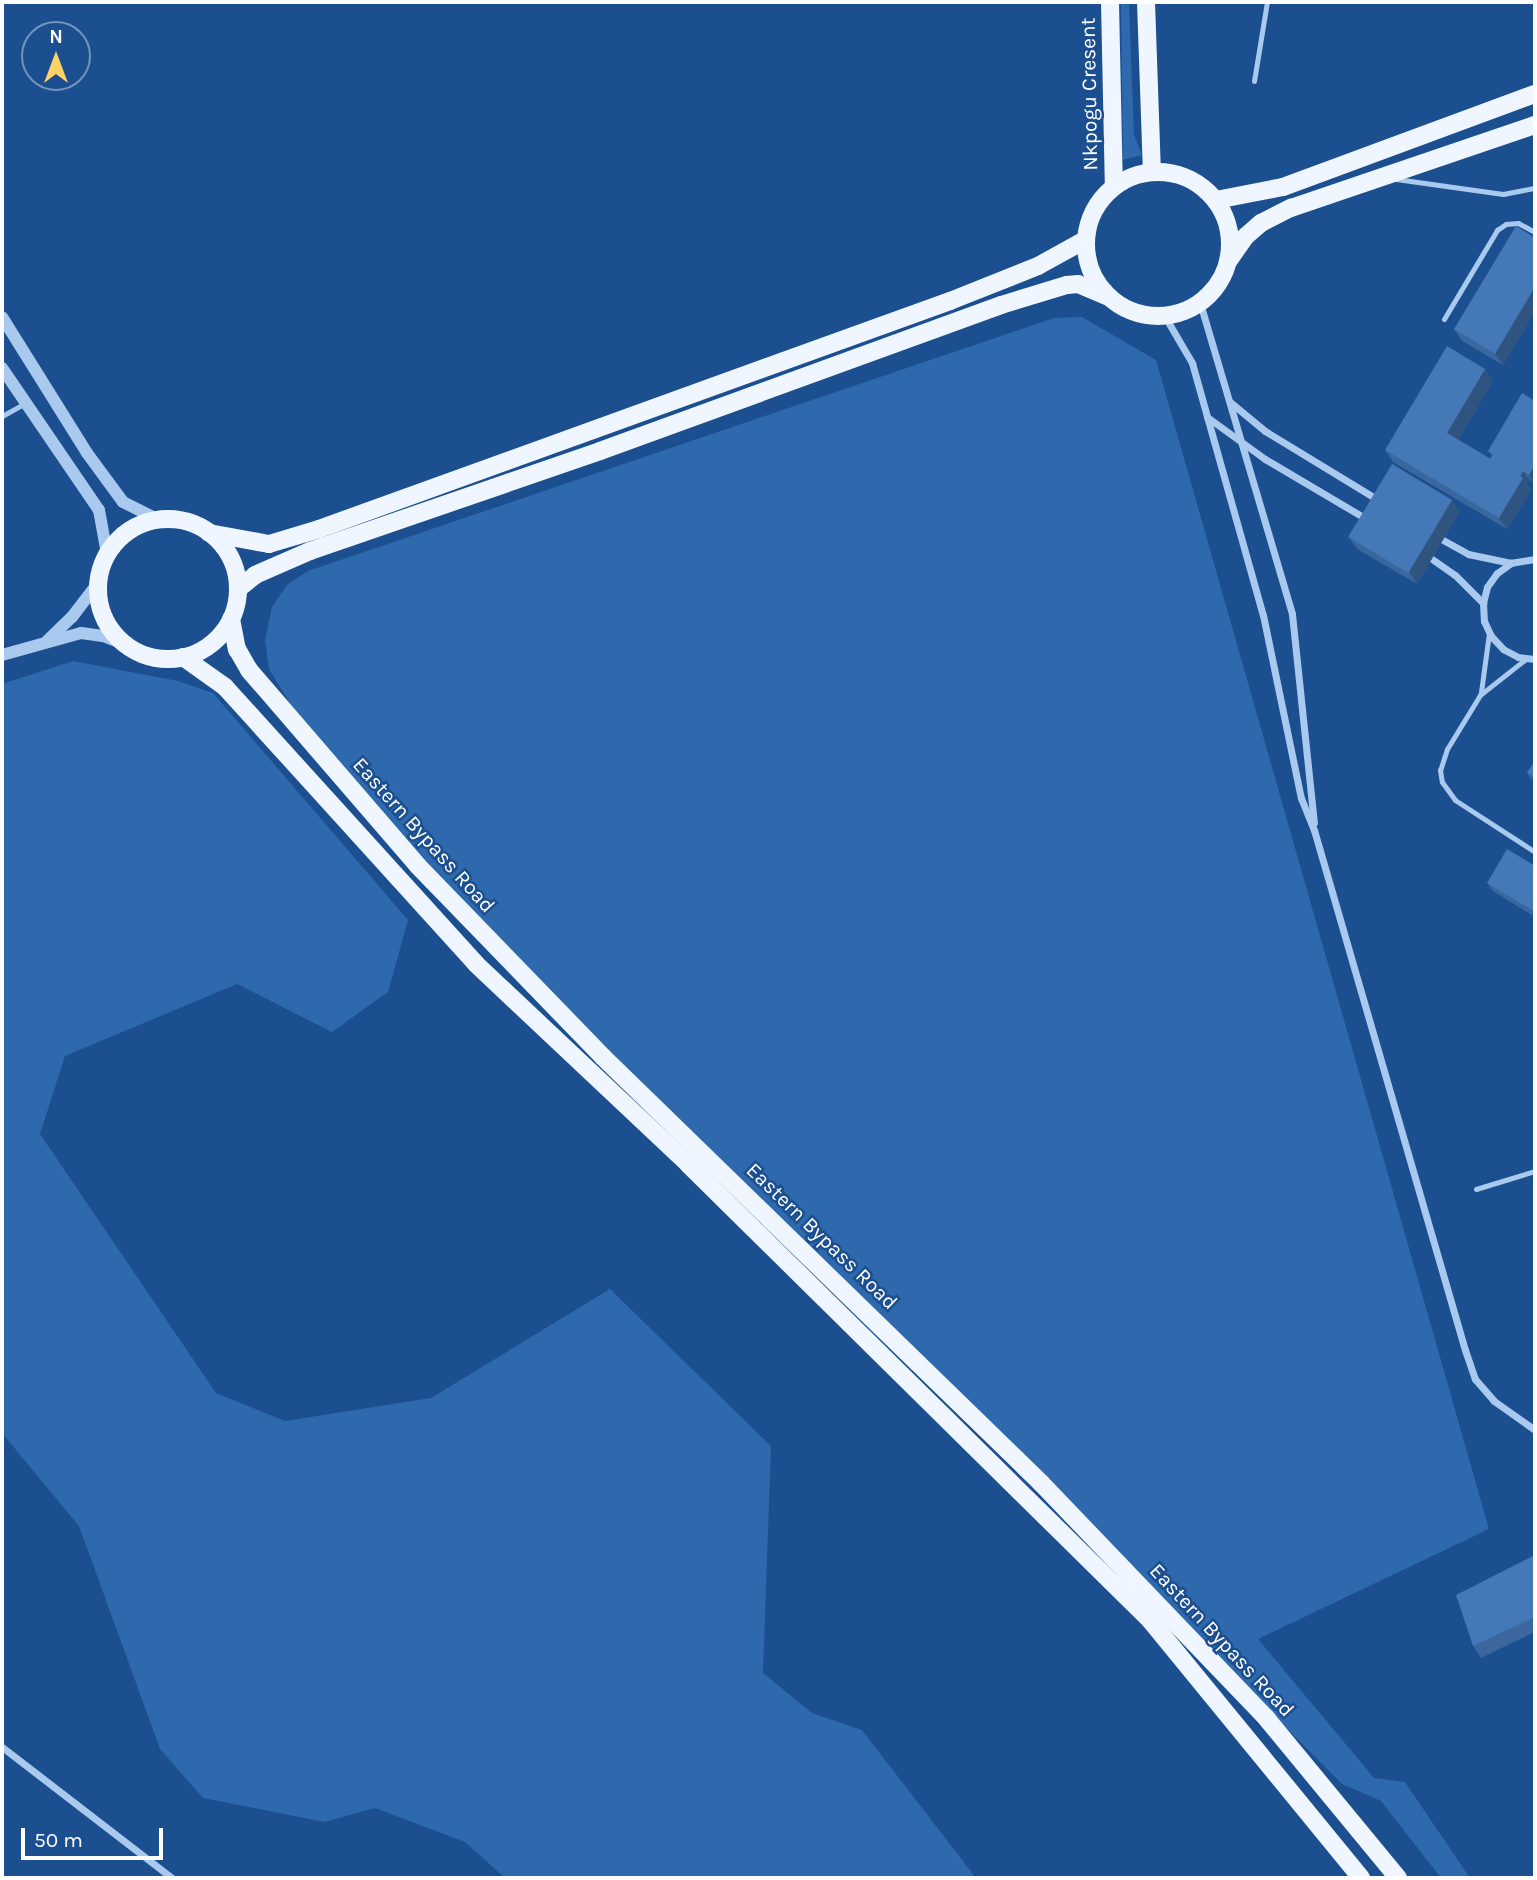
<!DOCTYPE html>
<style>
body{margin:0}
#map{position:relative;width:1537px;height:1880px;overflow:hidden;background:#1b4f8f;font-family:Karla,sans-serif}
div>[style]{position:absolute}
.green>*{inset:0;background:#2e69ad}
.service>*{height:5px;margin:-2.5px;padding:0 2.5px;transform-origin:2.5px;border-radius:2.5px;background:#a9c9ee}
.minor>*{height:7px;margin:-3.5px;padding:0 3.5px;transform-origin:3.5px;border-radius:3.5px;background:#a9c9ee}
.tertiary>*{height:12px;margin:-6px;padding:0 6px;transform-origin:6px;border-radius:6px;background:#a9c9ee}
.primary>*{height:18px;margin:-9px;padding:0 9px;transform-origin:9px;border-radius:9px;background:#f0f6ff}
.primary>.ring{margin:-9px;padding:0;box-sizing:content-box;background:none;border:18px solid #f0f6ff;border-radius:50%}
.wall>*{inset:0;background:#3a679d}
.shaded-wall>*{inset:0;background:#305480}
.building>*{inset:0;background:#4478b7;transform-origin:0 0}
span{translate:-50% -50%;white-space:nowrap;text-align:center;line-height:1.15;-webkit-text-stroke:5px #1b4f8f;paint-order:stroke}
.street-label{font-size:21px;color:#fff}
.frame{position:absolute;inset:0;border:4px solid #fff;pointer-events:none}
.north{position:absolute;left:21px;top:21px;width:70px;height:70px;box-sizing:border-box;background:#1b4f8f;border:2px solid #7695bc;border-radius:50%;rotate:0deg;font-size:19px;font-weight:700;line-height:28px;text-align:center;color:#fff}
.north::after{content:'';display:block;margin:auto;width:24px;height:32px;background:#ffd166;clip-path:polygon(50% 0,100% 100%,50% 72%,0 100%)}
.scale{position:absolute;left:21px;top:1828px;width:142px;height:32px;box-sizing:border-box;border:4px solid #fff;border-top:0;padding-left:9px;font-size:21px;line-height:24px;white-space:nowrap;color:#fff;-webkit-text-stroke:5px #1b4f8f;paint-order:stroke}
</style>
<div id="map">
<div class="green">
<i style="clip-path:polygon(1121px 2px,1129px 2px,1134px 135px,1142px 155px,1123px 160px)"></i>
<i style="clip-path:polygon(1082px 317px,1156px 360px,1489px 1529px,1258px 1639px,1374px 1778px,1405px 1782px,1470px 1878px,1441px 1878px,1381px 1801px,1342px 1784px,845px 1283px,583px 1037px,308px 733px,269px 669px,265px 640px,272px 607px,287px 585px,308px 571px,1054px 318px)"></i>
<i style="clip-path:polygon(73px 661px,178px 681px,213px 693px,408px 920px,388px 992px,332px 1032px,237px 984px,65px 1056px,40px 1134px,216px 1393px,285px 1421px,431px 1398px,610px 1289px,771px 1446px,763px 1673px,812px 1713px,862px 1730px,976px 1878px,505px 1878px,465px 1842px,375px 1808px,324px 1822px,203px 1798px,160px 1749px,79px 1526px,2px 1433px,2px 684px)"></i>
</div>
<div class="service">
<i style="left:1254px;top:81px;width:80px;rotate:-80.7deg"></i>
<i style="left:1396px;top:179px;width:108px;rotate:8deg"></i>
<i style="left:1503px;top:194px;width:33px;rotate:-11deg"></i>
<i style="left:1444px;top:319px;width:104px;rotate:-59.2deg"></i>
<i style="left:1497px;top:230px;width:11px;rotate:-34deg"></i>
<i style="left:1506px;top:224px;width:12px;rotate:-5deg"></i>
<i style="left:1518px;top:223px;width:19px;rotate:28deg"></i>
<i style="left:2px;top:416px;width:26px;rotate:-29deg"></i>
<i style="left:1527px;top:658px;width:60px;rotate:141.8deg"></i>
<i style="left:1480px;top:695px;width:63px;rotate:121.4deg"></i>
<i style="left:1447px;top:749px;width:22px;rotate:108deg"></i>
<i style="left:1440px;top:770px;width:12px;rotate:81deg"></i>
<i style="left:1442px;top:782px;width:22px;rotate:54deg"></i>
<i style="left:1455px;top:800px;width:95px;rotate:33deg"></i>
<i style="left:1481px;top:692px;width:60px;rotate:-82.3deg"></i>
<i style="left:1476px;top:1189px;width:62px;rotate:-17deg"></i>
</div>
<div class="minor">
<i style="left:1200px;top:303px;width:324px;rotate:73.5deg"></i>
<i style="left:1292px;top:614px;width:210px;rotate:84deg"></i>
<i style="left:1164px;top:315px;width:56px;rotate:59.7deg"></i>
<i style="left:1192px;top:363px;width:262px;rotate:74.3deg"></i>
<i style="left:1263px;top:615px;width:187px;rotate:78.3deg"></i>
<i style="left:1301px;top:798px;width:35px;rotate:68deg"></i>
<i style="left:1314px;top:830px;width:541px;rotate:73.81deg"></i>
<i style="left:1465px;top:1350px;width:31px;rotate:71deg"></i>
<i style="left:1475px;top:1379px;width:29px;rotate:49deg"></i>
<i style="left:1494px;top:1401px;width:50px;rotate:35.3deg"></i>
<i style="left:1230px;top:402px;width:45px;rotate:39.6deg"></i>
<i style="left:1265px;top:431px;width:135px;rotate:31.3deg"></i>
<i style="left:1207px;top:417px;width:72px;rotate:35.9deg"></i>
<i style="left:1265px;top:459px;width:120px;rotate:30.6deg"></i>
<i style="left:1443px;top:540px;width:29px;rotate:29deg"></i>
<i style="left:1468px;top:554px;width:44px;rotate:11.8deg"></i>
<i style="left:1432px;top:559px;width:28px;rotate:35deg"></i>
<i style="left:1455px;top:575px;width:40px;rotate:45deg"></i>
<i style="left:1535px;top:559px;width:24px;rotate:171deg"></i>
<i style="left:1511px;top:563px;width:17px;rotate:144deg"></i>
<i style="left:1497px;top:573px;width:17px;rotate:126deg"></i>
<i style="left:1487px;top:587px;width:16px;rotate:104deg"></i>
<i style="left:1483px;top:603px;width:18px;rotate:87deg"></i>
<i style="left:1484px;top:621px;width:17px;rotate:65deg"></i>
<i style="left:1491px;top:636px;width:18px;rotate:47deg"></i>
<i style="left:1503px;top:649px;width:17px;rotate:28deg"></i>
<i style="left:1518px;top:657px;width:17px;rotate:7deg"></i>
<i style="left:2px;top:1747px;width:215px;rotate:37.6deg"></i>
</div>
<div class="tertiary">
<i style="left:2px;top:317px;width:160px;rotate:58deg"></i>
<i style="left:87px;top:453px;width:61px;rotate:53.7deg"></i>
<i style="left:123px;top:502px;width:40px;rotate:26.6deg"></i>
<i style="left:2px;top:368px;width:172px;rotate:55.7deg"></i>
<i style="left:99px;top:510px;width:45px;rotate:79.7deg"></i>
<i style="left:47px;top:641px;width:35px;rotate:-44deg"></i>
<i style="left:72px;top:617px;width:43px;rotate:-52.6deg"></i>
<i style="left:2px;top:655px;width:82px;rotate:-15.6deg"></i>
<i style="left:81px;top:633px;width:22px;rotate:8deg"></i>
<i style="left:103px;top:636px;width:25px;rotate:21deg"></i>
</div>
<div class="primary">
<i style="left:1110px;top:2px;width:184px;rotate:88.8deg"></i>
<i style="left:1146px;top:2px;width:169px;rotate:88deg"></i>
<i class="ring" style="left:1086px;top:172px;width:126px;height:126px"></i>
<i style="left:1216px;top:200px;width:68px;rotate:-11deg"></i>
<i style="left:1283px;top:187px;width:269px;rotate:-20.3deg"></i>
<i style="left:1229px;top:260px;width:29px;rotate:-55deg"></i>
<i style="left:1246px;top:236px;width:20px;rotate:-41deg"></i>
<i style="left:1261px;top:223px;width:34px;rotate:-27deg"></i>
<i style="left:1291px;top:208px;width:258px;rotate:-18.8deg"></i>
<i class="ring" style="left:98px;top:519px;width:122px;height:122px"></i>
<i style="left:209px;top:533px;width:61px;rotate:10.4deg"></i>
<i style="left:269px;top:544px;width:52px;rotate:-16.7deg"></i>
<i style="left:319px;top:529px;width:671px;rotate:-19.87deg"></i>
<i style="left:950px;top:301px;width:95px;rotate:-21.7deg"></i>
<i style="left:1038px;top:266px;width:54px;rotate:-29deg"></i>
<i style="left:238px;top:589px;width:22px;rotate:-39deg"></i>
<i style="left:255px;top:575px;width:60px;rotate:-23.6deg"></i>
<i style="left:310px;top:551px;width:307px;rotate:-19deg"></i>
<i style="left:600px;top:451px;width:427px;rotate:-20deg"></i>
<i style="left:1001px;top:305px;width:69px;rotate:-16.9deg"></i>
<i style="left:1067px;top:285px;width:11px;rotate:-5deg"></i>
<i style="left:1078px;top:284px;width:34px;rotate:23deg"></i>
<i style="left:231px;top:619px;width:31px;rotate:79deg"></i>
<i style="left:237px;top:649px;width:24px;rotate:60deg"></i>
<i style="left:249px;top:670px;width:259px;rotate:49.2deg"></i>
<i style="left:418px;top:866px;width:266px;rotate:45.9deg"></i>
<i style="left:603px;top:1057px;width:611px;rotate:44.2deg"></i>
<i style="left:1041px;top:1483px;width:327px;rotate:46.2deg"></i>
<i style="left:1267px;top:1719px;width:206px;rotate:50.5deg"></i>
<i style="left:183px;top:657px;width:52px;rotate:35.5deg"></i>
<i style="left:225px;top:687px;width:374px;rotate:47.8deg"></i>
<i style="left:476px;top:964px;width:291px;rotate:43.3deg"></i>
<i style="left:688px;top:1164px;width:649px;rotate:44.63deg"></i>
<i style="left:1150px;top:1620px;width:333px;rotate:50.7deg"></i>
</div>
<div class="wall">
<i style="clip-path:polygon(1535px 238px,1535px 311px,1503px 365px,1462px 341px,1454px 329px)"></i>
<i style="clip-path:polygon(1485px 369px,1493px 381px,1458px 440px,1490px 459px,1492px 456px,1488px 451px,1535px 401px,1535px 483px,1530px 480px,1527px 484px,1531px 490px,1507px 529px,1393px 462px,1385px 450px)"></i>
<i style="clip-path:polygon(1460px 511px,1417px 584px,1357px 549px,1349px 537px)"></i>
<i style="clip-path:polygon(1535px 760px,1535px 784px,1527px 773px)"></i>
<i style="clip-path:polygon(1535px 866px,1535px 917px,1493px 891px,1487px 883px)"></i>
<i style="clip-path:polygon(1535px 1555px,1535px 1632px,1481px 1658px,1473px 1646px)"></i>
</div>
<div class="shaded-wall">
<i style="clip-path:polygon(1533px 290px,1535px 293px,1535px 311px,1503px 365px,1495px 354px)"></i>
<i style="clip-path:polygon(1485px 369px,1493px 381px,1455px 445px,1447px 433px)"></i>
<i style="clip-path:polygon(1535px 464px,1535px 483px,1529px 475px)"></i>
<i style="clip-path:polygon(1523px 471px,1530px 480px,1527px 484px,1531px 490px,1507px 529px,1499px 518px)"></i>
<i style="clip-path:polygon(1452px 500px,1460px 511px,1417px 584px,1409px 572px)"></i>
</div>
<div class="building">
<i style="clip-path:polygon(1516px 226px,1535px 238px,1535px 291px,1533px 290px,1495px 354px,1454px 329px)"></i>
<i style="clip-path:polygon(1447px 346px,1485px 369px,1447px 433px,1523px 478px,1499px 518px,1385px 450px)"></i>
<i style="clip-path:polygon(1522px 393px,1535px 401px,1535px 464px,1529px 475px,1523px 471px,1520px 477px,1490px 459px,1493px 454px,1488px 451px)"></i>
<i style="left:1392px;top:464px;width:70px;height:85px;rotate:31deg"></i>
<i style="clip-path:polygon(1535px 760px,1535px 777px,1527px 773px)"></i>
<i style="clip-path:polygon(1507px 849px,1535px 866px,1535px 912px,1487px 883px)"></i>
<i style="clip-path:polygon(1535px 1555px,1535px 1617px,1473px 1646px,1456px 1595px)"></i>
</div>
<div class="street-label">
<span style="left:1089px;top:94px;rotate:-91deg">Nkpogu Cresent</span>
<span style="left:424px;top:835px;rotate:48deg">Eastern Bypass Road</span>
<span style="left:822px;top:1236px;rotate:44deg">Eastern Bypass Road</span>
<span style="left:1222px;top:1640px;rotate:47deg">Eastern Bypass Road</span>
</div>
<div class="frame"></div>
<div class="north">N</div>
<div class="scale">50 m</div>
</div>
